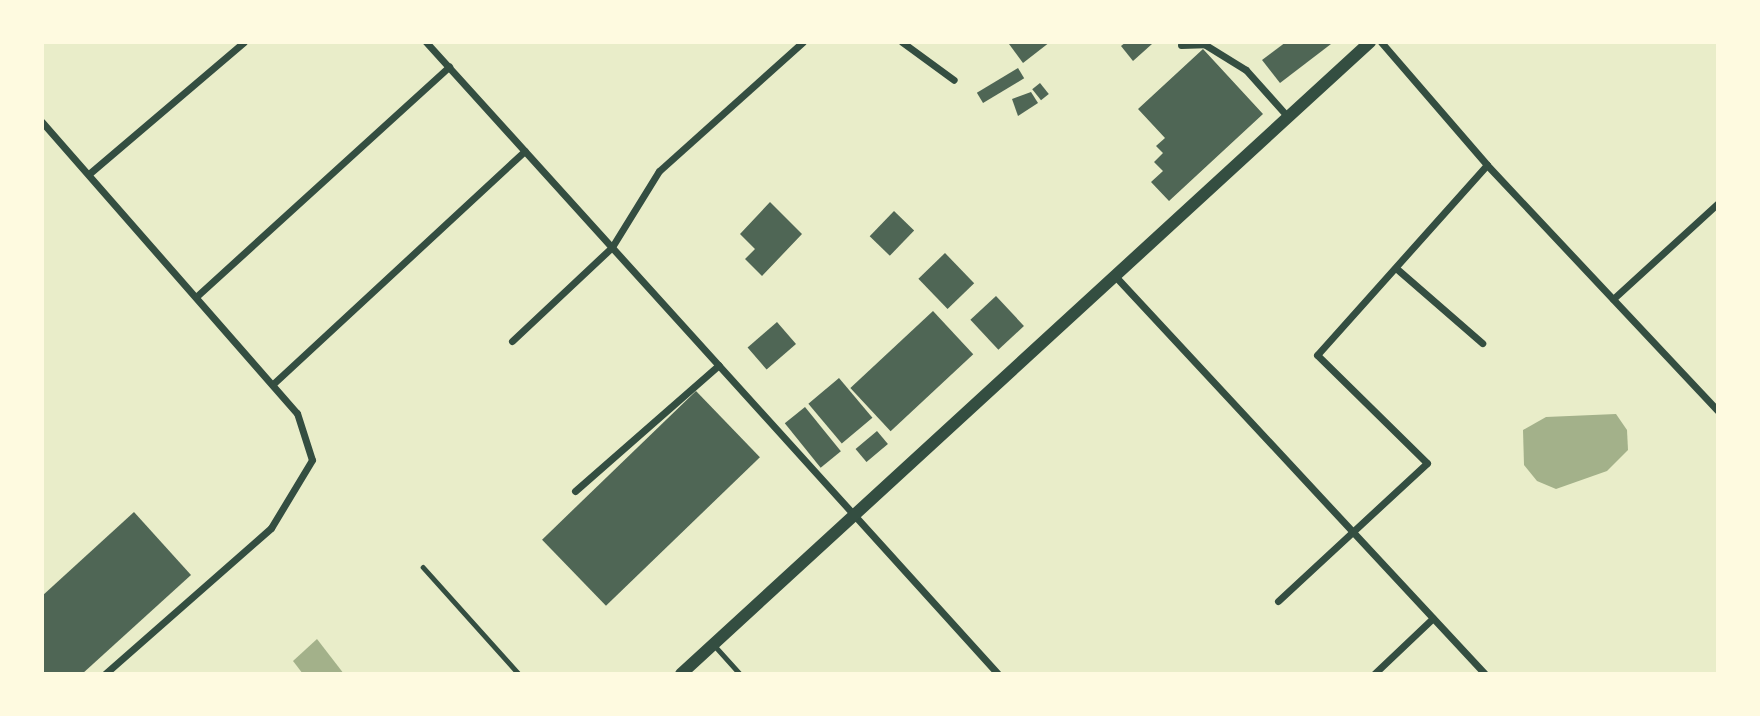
<!DOCTYPE html>
<style>
body{margin:0}
#map{position:relative;width:1760px;height:716px;overflow:hidden;background:#e9edc9;font-family:"Varela Round",sans-serif}
div>[style]{position:absolute}
.water>*{inset:0;background:#a3b18a}
.building>*{inset:0;background:#4f6655;transform-origin:0 0}
.service>*{height:4.5px;margin:-2.25px;padding:0 2.25px;transform-origin:2.25px;border-radius:2.25px;background:#344e41}
.minor>*{height:7px;margin:-3.5px;padding:0 3.5px;transform-origin:3.5px;border-radius:3.5px;background:#344e41}
.tertiary>*{height:12px;margin:-6px;padding:0 6px;transform-origin:6px;border-radius:6px;background:#344e41}
span{translate:-50% -50%;white-space:nowrap;text-align:center;line-height:1.15;-webkit-text-stroke:6px #fefae0;paint-order:stroke}
.frame{position:absolute;inset:0;border:44px solid #fefae0;pointer-events:none}
</style>
<div id="map">
<div class="water">
<i style="clip-path:polygon(1616px 414px,1627px 430px,1628px 450px,1607px 471px,1556px 489px,1537px 481px,1524px 465px,1523px 430px,1546px 417px)"></i>
<i style="clip-path:polygon(317px 639px,344px 674px,303px 674px,293px 661px)"></i>
</div>
<div class="building">
<i style="clip-path:polygon(1012px 42px,1050px 42px,1023px 63px,1009px 44px)"></i>
<i style="clip-path:polygon(1126px 42px,1151px 42px,1152px 44px,1133px 61px,1121px 46px)"></i>
<i style="clip-path:polygon(1286px 42px,1330px 42px,1331px 44px,1280px 83px,1262px 60px)"></i>
<i style="clip-path:polygon(1203px 49px,1263px 114px,1169px 201px,1151px 182px,1163px 171px,1154px 162px,1163px 153px,1156px 146px,1165px 138px,1138px 109px)"></i>
<i style="left:1018px;top:68px;width:12px;height:48px;rotate:59deg"></i>
<i style="left:1040px;top:83px;width:14px;height:10px;rotate:51deg"></i>
<i style="clip-path:polygon(1031px 92px,1038px 103px,1018px 116px,1012px 99px)"></i>
<i style="clip-path:polygon(770px 202px,802px 234px,762px 276px,745px 259px,755px 249px,740px 234px)"></i>
<i style="left:894px;top:211px;width:28px;height:35px;rotate:44deg"></i>
<i style="left:945px;top:253px;width:42px;height:37px;rotate:46deg"></i>
<i style="left:996px;top:296px;width:41px;height:35px;rotate:47deg"></i>
<i style="left:933px;top:311px;width:59px;height:113px;rotate:47deg"></i>
<i style="left:777px;top:322px;width:29px;height:39px;rotate:49deg"></i>
<i style="left:839px;top:378px;width:52px;height:40px;rotate:50deg"></i>
<i style="left:696px;top:391px;width:92px;height:214px;rotate:46deg"></i>
<i style="left:805px;top:407px;width:57px;height:26px;rotate:51deg"></i>
<i style="left:877px;top:431px;width:17px;height:28px;rotate:50deg"></i>
<i style="clip-path:polygon(134px 512px,191px 575px,82px 674px,42px 674px,42px 596px)"></i>
</div>
<div class="service">
<i style="left:423px;top:567px;width:144px;rotate:48.1deg"></i>
<i style="left:715px;top:646px;width:38px;rotate:48deg"></i>
</div>
<div class="minor">
<i style="left:426px;top:42px;width:852px;rotate:47.85deg"></i>
<i style="left:902px;top:42px;width:64px;rotate:36.2deg"></i>
<i style="left:1381px;top:42px;width:162px;rotate:49.2deg"></i>
<i style="left:1487px;top:165px;width:337px;rotate:46.8deg"></i>
<i style="left:1181px;top:45px;width:23px;rotate:-2deg"></i>
<i style="left:1204px;top:44px;width:49px;rotate:31.8deg"></i>
<i style="left:1246px;top:70px;width:63px;rotate:48.2deg"></i>
<i style="left:42px;top:122px;width:387px;rotate:48.8deg"></i>
<i style="left:297px;top:413px;width:49px;rotate:72.3deg"></i>
<i style="left:312px;top:460px;width:79px;rotate:121.1deg"></i>
<i style="left:271px;top:528px;width:221px;rotate:138.7deg"></i>
<i style="left:90px;top:173px;width:202px;rotate:-40.4deg"></i>
<i style="left:1397px;top:269px;width:113px;rotate:41deg"></i>
<i style="left:1115px;top:276px;width:543px;rotate:47.09deg"></i>
<i style="left:197px;top:296px;width:341px;rotate:-42.3deg"></i>
<i style="left:1613px;top:299px;width:142px;rotate:-42.4deg"></i>
<i style="left:512px;top:341px;width:137px;rotate:-43.2deg"></i>
<i style="left:612px;top:247px;width:89px;rotate:-58.3deg"></i>
<i style="left:659px;top:171px;width:193px;rotate:-41.9deg"></i>
<i style="left:273px;top:384px;width:343px;rotate:-42.8deg"></i>
<i style="left:575px;top:491px;width:191px;rotate:-41.2deg"></i>
<i style="left:1278px;top:601px;width:203px;rotate:-42.8deg"></i>
<i style="left:1427px;top:463px;width:154px;rotate:-135.5deg"></i>
<i style="left:1317px;top:355px;width:255px;rotate:-48.2deg"></i>
<i style="left:1374px;top:674px;width:81px;rotate:-43.5deg"></i>
</div>
<div class="tertiary">
<i style="left:681px;top:674px;width:935px;rotate:-42.53deg"></i>
</div>
<div class="frame"></div>
</div>
